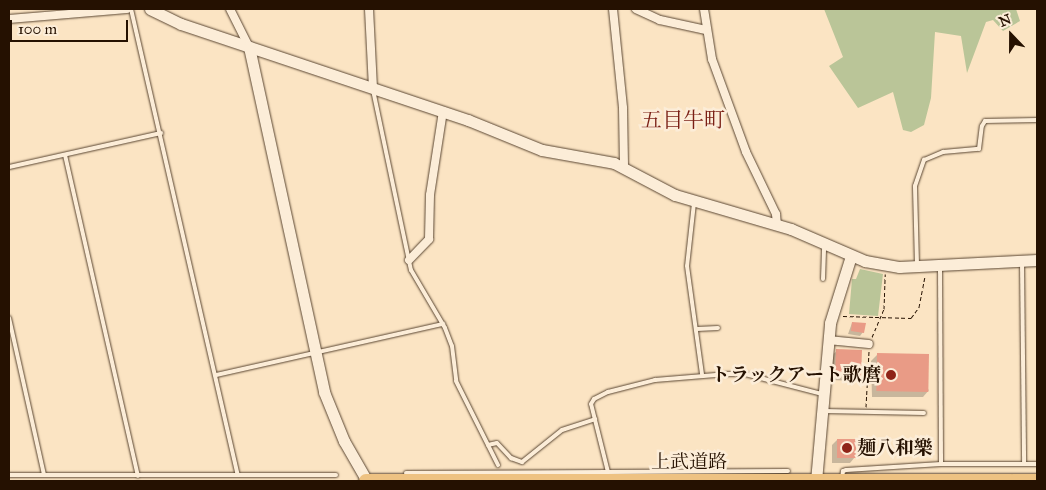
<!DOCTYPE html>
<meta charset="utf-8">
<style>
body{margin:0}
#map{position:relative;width:1046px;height:490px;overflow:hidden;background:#fbe4c3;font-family:"IM FELL Great Primer","Noto Serif JP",serif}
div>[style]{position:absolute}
.green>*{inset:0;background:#bac598}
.shadow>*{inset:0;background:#0003}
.building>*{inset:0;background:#e99b86;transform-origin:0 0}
.path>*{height:1px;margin-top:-0.5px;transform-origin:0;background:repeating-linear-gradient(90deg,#251101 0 4px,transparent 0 6.5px)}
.roads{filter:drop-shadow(0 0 1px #5a4632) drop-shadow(0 0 1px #5a4632)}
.lane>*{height:4px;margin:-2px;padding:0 2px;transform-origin:2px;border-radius:2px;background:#fcedd8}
.street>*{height:8px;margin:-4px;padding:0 4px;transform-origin:4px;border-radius:4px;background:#fcedd8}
.secondary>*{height:11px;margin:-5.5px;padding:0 5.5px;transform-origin:5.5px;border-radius:5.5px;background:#fcedd8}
.highway>*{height:14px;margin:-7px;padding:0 7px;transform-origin:7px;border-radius:7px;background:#eec282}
.dots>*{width:14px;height:14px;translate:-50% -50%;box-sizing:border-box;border:2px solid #fcedd8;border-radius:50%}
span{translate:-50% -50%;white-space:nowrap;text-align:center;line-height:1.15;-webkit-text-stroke:5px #fcedd8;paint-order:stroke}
.poi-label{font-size:19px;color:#251101;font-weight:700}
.right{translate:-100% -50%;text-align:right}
.left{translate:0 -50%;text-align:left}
.street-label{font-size:19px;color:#251101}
.quarter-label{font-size:21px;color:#7a1f14}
.frame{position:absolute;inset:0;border:10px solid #251101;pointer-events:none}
.north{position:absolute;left:986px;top:10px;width:50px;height:50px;-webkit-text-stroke:4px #fcedd8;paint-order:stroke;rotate:338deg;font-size:14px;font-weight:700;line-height:20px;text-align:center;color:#251101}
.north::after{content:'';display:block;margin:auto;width:18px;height:22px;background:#251101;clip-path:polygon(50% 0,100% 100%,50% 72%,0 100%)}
.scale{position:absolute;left:10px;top:20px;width:118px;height:22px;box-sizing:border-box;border:2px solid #251101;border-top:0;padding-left:6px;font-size:15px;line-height:18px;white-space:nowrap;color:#251101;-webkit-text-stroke:4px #fcedd8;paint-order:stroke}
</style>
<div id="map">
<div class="green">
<i style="clip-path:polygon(824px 9px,1016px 9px,1020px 21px,1003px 31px,993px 20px,986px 22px,967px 73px,961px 36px,935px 32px,931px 98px,924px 125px,911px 132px,903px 130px,893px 92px,858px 108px,829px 66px,843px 57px)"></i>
<i style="clip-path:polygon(860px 269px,883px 274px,878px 316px,849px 314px,852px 279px,856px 279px)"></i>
</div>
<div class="shadow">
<i style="clip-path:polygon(852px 323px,863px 332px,860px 336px,848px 334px)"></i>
<i style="clip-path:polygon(837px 351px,860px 376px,855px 381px,830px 380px,831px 356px)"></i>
<i style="clip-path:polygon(878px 354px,929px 390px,923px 397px,872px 397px,871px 361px)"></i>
<i style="clip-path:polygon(837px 440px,855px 457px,850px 463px,832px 463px,832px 445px)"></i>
</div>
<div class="building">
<i style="clip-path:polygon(852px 322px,866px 323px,864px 333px,851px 331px)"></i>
<i style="left:836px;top:349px;width:26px;height:26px;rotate:2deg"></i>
<i style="left:877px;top:353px;width:52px;height:38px;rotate:1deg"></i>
<i style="left:837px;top:439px;width:19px;height:19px"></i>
</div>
<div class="path">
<i style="left:843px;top:316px;width:68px;rotate:1.7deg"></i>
<i style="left:911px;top:318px;width:14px;rotate:-54deg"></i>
<i style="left:919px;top:307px;width:31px;rotate:-79deg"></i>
<i style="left:872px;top:337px;width:30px;rotate:-67deg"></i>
<i style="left:884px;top:309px;width:35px;rotate:-88deg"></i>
<i style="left:866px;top:407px;width:56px;rotate:-86.9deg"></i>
</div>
<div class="roads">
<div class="lane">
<i style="left:131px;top:9px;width:478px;rotate:77.1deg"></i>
<i style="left:373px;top:90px;width:184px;rotate:78.1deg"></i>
<i style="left:411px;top:270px;width:67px;rotate:59.6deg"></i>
<i style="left:445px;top:328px;width:19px;rotate:69deg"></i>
<i style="left:452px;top:346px;width:35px;rotate:83deg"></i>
<i style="left:456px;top:381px;width:94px;rotate:63.4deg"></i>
<i style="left:65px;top:155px;width:329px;rotate:77.2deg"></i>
<i style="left:9px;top:167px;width:156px;rotate:-12.6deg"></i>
<i style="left:694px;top:203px;width:63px;rotate:96.3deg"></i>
<i style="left:687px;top:266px;width:109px;rotate:82.1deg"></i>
<i style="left:1022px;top:262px;width:202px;rotate:89.4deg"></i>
<i style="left:917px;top:264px;width:78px;rotate:-91.5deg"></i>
<i style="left:915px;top:186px;width:28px;rotate:-71deg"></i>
<i style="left:924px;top:160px;width:21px;rotate:-23deg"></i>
<i style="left:943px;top:152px;width:36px;rotate:-5deg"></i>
<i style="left:979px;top:149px;width:23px;rotate:-83deg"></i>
<i style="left:982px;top:126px;width:6px;rotate:-59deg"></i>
<i style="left:985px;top:121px;width:52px;rotate:-1.1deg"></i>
<i style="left:940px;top:267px;width:197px;rotate:89.7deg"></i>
<i style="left:823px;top:279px;width:33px;rotate:-88deg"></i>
<i style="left:9px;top:318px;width:160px;rotate:77.4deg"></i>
<i style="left:697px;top:329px;width:21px;rotate:-3deg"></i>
<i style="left:216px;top:375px;width:233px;rotate:-12.7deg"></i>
<i style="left:824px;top:411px;width:100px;rotate:1.1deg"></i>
<i style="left:488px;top:445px;width:9px;rotate:-13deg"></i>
<i style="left:497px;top:443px;width:21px;rotate:47deg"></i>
<i style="left:511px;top:458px;width:12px;rotate:20deg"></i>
<i style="left:522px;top:462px;width:51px;rotate:-38.7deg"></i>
<i style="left:562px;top:430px;width:35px;rotate:-18deg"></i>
<i style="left:608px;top:472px;width:70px;rotate:-104deg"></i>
<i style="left:591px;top:404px;width:6px;rotate:-59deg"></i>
<i style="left:594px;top:399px;width:16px;rotate:-27deg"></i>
<i style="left:608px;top:392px;width:49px;rotate:-14.3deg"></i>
<i style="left:655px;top:380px;width:73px;rotate:-4.7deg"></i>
<i style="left:728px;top:374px;width:17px"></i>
<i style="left:745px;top:374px;width:80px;rotate:14.6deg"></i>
<i style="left:406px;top:473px;width:382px;rotate:-0.3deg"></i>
<i style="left:9px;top:475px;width:327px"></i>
<i style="left:842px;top:479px;width:8px;rotate:-83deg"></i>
<i style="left:843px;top:471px;width:3px;rotate:-18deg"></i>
<i style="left:846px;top:470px;width:95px;rotate:-3.6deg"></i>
<i style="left:941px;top:464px;width:96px"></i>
</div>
<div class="street">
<i style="left:230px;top:9px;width:42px;rotate:63.4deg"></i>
<i style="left:369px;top:9px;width:78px;rotate:87.1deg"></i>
<i style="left:613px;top:9px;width:100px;rotate:84.2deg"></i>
<i style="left:623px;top:108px;width:59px;rotate:89deg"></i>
<i style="left:636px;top:9px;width:26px;rotate:25deg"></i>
<i style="left:660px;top:20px;width:47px;rotate:12.3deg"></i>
<i style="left:704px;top:9px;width:51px;rotate:80.9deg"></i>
<i style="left:712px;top:59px;width:99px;rotate:69.9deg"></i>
<i style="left:746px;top:152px;width:69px;rotate:64.2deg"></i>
<i style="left:776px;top:214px;width:11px;rotate:85deg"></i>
<i style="left:9px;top:19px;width:118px;rotate:-4.8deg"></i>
<i style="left:409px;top:260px;width:29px;rotate:-46deg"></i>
<i style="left:429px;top:239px;width:44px;rotate:-88.7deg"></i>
<i style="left:430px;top:195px;width:85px;rotate:-81.2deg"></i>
<i style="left:828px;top:340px;width:41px;rotate:5.6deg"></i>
</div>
<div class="secondary">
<i style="left:150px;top:9px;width:34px;rotate:26deg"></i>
<i style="left:181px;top:24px;width:303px;rotate:18.5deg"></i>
<i style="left:468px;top:120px;width:80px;rotate:22.1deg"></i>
<i style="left:542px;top:150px;width:73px;rotate:10.2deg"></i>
<i style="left:614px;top:163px;width:69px;rotate:27.7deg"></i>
<i style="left:675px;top:195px;width:121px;rotate:16.3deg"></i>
<i style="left:791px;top:229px;width:81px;rotate:23.4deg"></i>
<i style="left:865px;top:261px;width:35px;rotate:10deg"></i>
<i style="left:899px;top:267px;width:138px;rotate:-2.9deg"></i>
<i style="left:249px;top:47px;width:353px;rotate:77.7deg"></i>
<i style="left:324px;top:392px;width:53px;rotate:67.8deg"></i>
<i style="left:344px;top:441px;width:46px;rotate:60.1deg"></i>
<i style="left:816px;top:481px;width:159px;rotate:-84.9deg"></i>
<i style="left:830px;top:323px;width:70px;rotate:-72.6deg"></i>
</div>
<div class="highway">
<i style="left:366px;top:481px;width:645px"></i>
<i style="left:1013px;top:481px;width:24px"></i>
</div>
</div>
<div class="dots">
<i style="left:891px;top:375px;background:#8f2418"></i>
<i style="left:847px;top:448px;background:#8f2418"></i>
</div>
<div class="poi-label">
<span class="right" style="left:881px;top:375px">トラックアート歌麿</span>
<span class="left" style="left:857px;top:448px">麺八和樂</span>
</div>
<div class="street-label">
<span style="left:689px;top:462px">上武道路</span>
</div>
<div class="quarter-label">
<span style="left:683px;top:120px">五目牛町</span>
</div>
<div class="frame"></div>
<div class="north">N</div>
<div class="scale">100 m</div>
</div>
